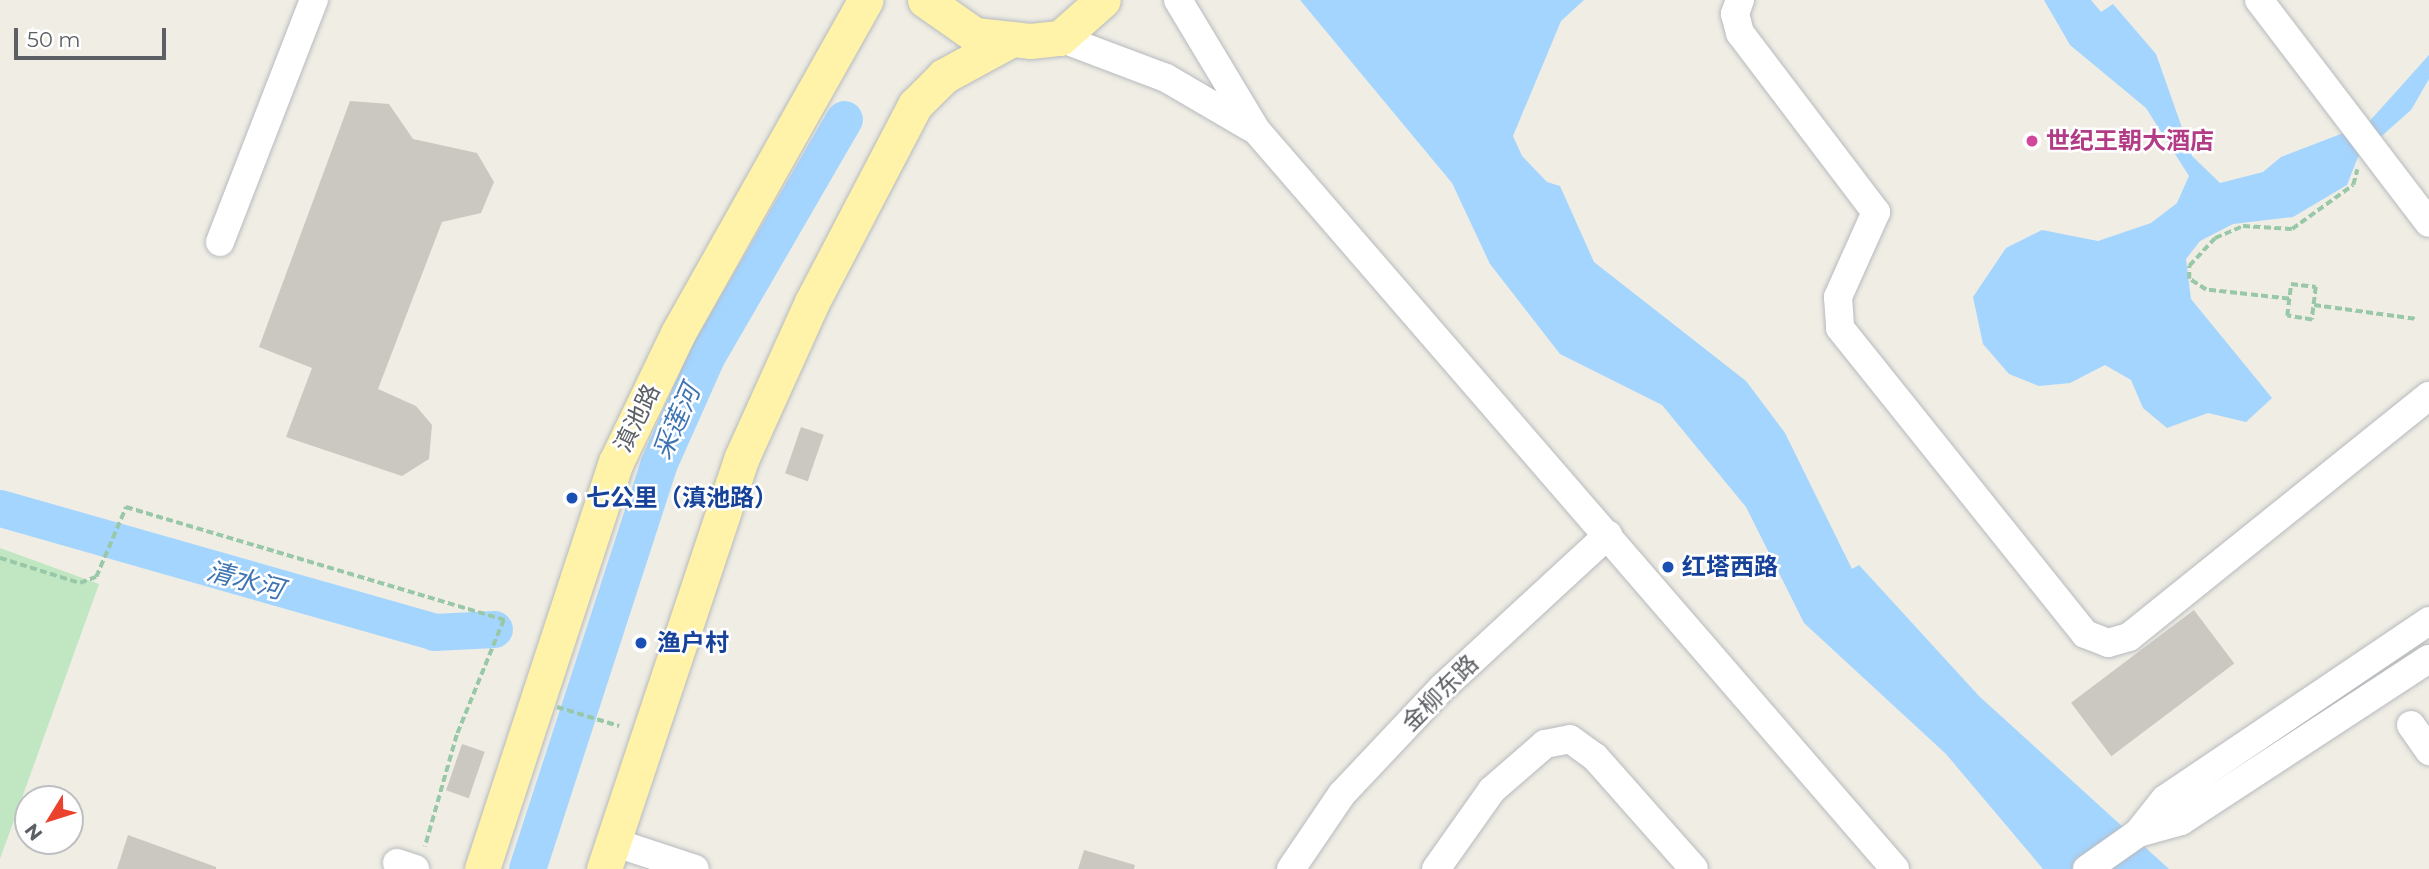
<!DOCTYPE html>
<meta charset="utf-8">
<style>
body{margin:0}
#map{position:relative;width:2429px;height:869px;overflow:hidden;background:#efede4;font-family:Montserrat,"Noto Sans SC",sans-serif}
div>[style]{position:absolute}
.green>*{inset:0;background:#c1e7c2}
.water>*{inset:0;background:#a4d5ff}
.river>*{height:37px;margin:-18.5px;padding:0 18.5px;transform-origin:18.5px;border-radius:18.5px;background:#a4d5ff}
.building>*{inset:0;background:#cac8c1;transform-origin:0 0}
.path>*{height:3.5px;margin-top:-1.75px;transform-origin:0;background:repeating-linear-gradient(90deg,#99c8a8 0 7px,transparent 0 10.5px)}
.roads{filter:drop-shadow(0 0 2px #b7babe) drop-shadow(0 0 2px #b7babe)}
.minor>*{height:28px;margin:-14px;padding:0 14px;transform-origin:14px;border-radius:14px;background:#fff}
.major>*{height:35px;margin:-17.5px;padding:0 17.5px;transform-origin:17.5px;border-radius:17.5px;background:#fff3a9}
.path-bridge>*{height:3.5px;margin-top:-1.75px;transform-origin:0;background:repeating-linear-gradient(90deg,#99c8a8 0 7px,transparent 0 10.5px)}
.dots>*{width:19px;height:19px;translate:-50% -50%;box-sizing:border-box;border:4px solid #fff;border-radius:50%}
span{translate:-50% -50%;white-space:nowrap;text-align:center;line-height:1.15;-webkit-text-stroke:5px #fff;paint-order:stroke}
.hotel-label{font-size:24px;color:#b23c85;font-weight:700}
.left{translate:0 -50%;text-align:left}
.street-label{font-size:24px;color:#5c6065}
.transit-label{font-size:24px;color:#164399;font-weight:700}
.water-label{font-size:26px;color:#3f75b3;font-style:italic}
.north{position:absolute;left:14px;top:785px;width:70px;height:70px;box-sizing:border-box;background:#fff;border:2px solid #bebfc1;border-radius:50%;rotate:232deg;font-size:19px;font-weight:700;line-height:28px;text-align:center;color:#5c6065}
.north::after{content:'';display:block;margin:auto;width:24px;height:32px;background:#eb422e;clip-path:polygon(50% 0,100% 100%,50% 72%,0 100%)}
.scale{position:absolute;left:14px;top:28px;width:152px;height:32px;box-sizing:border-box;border:4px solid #5c6065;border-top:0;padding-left:9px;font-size:21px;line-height:24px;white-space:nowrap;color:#5c6065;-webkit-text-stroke:5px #fff;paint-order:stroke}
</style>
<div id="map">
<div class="green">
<i style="clip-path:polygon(0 548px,99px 584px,0 859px)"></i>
</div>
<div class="water">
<i style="clip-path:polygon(1300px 0,1584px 0,1561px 21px,1513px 136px,1522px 156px,1547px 182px,1560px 186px,1594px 262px,1746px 381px,1785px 433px,1852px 569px,1859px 565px,1979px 696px,2169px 869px,2043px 869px,1946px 754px,1804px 623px,1746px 507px,1662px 405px,1560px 354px,1490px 264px,1452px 183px)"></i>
<i style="clip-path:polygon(2044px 0,2091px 0,2101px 12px,2113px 4px,2156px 54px,2192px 156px,2220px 183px,2263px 172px,2281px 157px,2367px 124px,2429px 55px,2429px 79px,2411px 110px,2358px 157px,2347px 185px,2293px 217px,2233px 224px,2200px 241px,2186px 259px,2191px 299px,2272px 398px,2246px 422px,2208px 413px,2167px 428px,2143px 408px,2131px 380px,2105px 365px,2070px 383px,2039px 386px,2009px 374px,1983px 344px,1973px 297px,2006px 248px,2042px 230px,2098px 241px,2151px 223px,2177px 203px,2189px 176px,2146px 108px,2070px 45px)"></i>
</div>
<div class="river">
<i style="left:0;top:508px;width:451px;rotate:15.9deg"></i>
<i style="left:434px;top:632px;width:60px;rotate:-2.9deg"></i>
<i style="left:527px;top:869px;width:425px;rotate:-72deg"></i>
<i style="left:658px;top:465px;width:118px;rotate:-66deg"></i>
<i style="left:706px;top:357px;width:275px;rotate:-59.9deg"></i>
</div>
<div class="building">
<i style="clip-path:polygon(350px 101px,389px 104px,413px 139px,477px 153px,494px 182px,481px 213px,442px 222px,378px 389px,416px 406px,432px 425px,429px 459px,402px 476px,286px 437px,312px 368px,259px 347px)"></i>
<i style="left:801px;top:427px;width:24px;height:49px;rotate:19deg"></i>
<i style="left:2194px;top:610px;width:67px;height:154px;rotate:53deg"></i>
<i style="left:462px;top:744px;width:24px;height:49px;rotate:19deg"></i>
<i style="clip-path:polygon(128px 835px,216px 867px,216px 869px,117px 869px)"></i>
<i style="clip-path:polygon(1084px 850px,1135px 865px,1134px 869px,1078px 869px)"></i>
</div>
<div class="path">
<i style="left:2291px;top:284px;width:25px;rotate:7deg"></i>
<i style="left:2316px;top:287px;width:33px;rotate:97deg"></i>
<i style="left:2312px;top:320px;width:25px;rotate:-171deg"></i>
<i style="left:2287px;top:316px;width:32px;rotate:-83deg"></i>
<i style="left:2289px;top:299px;width:83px;rotate:-173.8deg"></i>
<i style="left:2206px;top:290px;width:20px;rotate:-147deg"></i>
<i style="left:2189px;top:279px;width:13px;rotate:-90deg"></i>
<i style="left:2189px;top:266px;width:38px;rotate:-47deg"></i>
<i style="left:2215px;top:238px;width:30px;rotate:-23deg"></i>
<i style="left:2243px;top:226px;width:49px;rotate:3.5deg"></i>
<i style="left:2292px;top:229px;width:75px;rotate:-35.8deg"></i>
<i style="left:2353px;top:185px;width:16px;rotate:-75deg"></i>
<i style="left:2314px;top:305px;width:104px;rotate:7.7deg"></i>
<i style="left:0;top:558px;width:84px;rotate:17.4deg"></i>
<i style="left:80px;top:583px;width:17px;rotate:-21deg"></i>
<i style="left:96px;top:577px;width:76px;rotate:-66.8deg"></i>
<i style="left:126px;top:507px;width:395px;rotate:16.6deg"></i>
<i style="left:504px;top:620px;width:124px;rotate:112.2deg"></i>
<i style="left:457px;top:735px;width:116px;rotate:105.9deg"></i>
</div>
<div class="roads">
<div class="minor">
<i style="left:1178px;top:0;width:152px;rotate:59deg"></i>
<i style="left:1256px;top:130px;width:977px;rotate:49.15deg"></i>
<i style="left:1740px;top:0;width:15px;rotate:110deg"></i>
<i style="left:1735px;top:14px;width:20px;rotate:75deg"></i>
<i style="left:1740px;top:33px;width:225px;rotate:52.8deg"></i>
<i style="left:1876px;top:212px;width:93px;rotate:114.1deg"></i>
<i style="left:1838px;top:297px;width:31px;rotate:86deg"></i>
<i style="left:1840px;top:328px;width:392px;rotate:51.3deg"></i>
<i style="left:2085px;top:634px;width:25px;rotate:21deg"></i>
<i style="left:2108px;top:643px;width:22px;rotate:-16deg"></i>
<i style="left:2129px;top:637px;width:385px;rotate:-38.8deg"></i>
<i style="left:2259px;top:0;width:280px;rotate:52.7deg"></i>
<i style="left:1060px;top:38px;width:113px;rotate:20.7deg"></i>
<i style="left:1166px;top:78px;width:97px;rotate:30.3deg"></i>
<i style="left:220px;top:242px;width:260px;rotate:-68.8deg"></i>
<i style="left:2429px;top:621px;width:318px;rotate:146deg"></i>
<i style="left:2165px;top:799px;width:43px;rotate:128.5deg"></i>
<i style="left:2138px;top:833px;width:45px;rotate:-15.6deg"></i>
<i style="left:2181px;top:821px;width:296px;rotate:-33.2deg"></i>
<i style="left:2411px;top:725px;width:32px;rotate:55deg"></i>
<i style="left:613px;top:842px;width:86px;rotate:18.2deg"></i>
<i style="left:397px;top:863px;width:19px;rotate:18deg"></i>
<i style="left:1291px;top:869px;width:91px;rotate:-55.8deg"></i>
<i style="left:1342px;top:794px;width:146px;rotate:-46.7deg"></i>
<i style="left:1442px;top:688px;width:226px;rotate:-42.7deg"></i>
<i style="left:1436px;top:869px;width:97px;rotate:-54.7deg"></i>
<i style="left:1492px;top:790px;width:70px;rotate:-41deg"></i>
<i style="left:1545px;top:744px;width:25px;rotate:-11deg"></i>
<i style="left:1570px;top:739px;width:31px;rotate:36deg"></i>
<i style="left:1595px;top:757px;width:149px;rotate:48.5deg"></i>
<i style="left:2087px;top:869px;width:62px;rotate:-35.2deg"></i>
</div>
<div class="major">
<i style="left:925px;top:0;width:61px;rotate:35deg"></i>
<i style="left:975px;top:35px;width:55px;rotate:6.2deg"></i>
<i style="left:1030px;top:41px;width:30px;rotate:-6deg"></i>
<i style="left:1060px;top:38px;width:57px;rotate:-41.5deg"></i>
<i style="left:482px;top:869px;width:428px;rotate:-71.8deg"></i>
<i style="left:616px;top:462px;width:143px;rotate:-64.3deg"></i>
<i style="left:678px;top:333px;width:382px;rotate:-60.6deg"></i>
<i style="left:604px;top:869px;width:434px;rotate:-71.5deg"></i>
<i style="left:742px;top:457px;width:170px;rotate:-65.7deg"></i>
<i style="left:812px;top:302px;width:222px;rotate:-62.4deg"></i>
<i style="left:915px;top:105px;width:41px;rotate:-45deg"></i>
<i style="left:944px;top:76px;width:77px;rotate:-28.6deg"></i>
</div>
</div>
<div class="path-bridge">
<i style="left:557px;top:707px;width:65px;rotate:17deg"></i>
</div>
<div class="dots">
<i style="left:2032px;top:141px;background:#d1479c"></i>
<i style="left:572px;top:498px;background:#1a4fb4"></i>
<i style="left:1668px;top:567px;background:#1a4fb4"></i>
<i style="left:641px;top:643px;background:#1a4fb4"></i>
</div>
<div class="hotel-label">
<span class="left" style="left:2046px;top:141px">世纪王朝大酒店</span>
</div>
<div class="street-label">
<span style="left:637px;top:418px;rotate:-64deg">滇池路</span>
<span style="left:1440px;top:693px;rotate:-45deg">金柳东路</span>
</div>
<div class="transit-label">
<span class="left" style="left:586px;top:498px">七公里（滇池路）</span>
<span class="left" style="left:1682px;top:567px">红塔西路</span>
<span class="left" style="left:657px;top:643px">渔户村</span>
</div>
<div class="water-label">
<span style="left:677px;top:422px;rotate:-66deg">采莲河</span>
<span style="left:245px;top:581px;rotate:15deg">清水河</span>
</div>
<div class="north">N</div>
<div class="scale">50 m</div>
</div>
